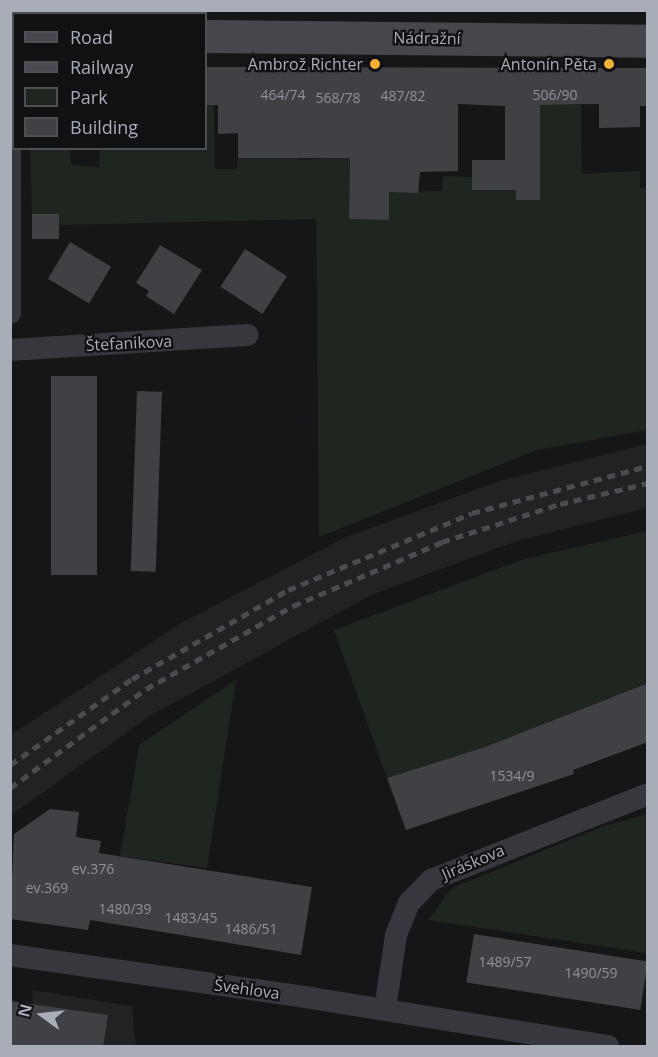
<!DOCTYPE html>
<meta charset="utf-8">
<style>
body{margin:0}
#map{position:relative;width:658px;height:1057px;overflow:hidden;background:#161618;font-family:"Open Sans",sans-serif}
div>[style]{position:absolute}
.built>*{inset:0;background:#222225}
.green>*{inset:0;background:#1e261f}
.building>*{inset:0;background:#404145;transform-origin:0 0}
.street>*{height:22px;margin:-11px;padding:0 11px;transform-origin:11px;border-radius:11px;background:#37383d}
.secondary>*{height:33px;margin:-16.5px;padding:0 16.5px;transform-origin:16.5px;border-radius:16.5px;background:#45474d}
.rail>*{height:4.5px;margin-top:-2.25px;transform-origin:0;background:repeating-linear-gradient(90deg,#4a4c52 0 8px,transparent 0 14px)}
.dots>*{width:16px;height:16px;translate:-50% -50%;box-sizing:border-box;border:3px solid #111113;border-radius:50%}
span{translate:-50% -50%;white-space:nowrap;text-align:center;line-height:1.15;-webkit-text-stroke:4.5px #111113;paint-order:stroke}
.number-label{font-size:14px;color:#8e929b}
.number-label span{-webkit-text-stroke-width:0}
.street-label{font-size:16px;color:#a8adb8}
.poi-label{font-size:16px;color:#a8adb8}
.right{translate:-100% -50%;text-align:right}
.frame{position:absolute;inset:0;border:12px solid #a8adb8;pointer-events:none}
.legend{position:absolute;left:12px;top:12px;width:195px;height:138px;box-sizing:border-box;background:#111113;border:2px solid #4d4f55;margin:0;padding:8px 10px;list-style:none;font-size:18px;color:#a8adb8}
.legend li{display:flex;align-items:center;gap:12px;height:30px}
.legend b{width:30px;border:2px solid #4d4f55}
.north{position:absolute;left:12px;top:985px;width:60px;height:60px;-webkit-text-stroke:4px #111113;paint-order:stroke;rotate:285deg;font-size:16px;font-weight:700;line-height:24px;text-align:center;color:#a8adb8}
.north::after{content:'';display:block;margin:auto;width:21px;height:27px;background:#a8adb8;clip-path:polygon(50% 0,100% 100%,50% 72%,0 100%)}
</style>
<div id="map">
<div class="built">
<i style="clip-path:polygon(647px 444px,647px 508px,517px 541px,371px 595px,153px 714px,11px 815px,11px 735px,179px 624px,346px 537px,499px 481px)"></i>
<i style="clip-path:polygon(32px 990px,132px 1006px,136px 1046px,35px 1046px)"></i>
</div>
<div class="green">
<i style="clip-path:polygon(206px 105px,214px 105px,215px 169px,237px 169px,238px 158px,266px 158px,296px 143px,297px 160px,350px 157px,349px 219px,389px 220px,389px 192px,442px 191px,443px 176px,472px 177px,472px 190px,516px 190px,517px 200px,540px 200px,540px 105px,581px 105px,582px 174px,640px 171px,640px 188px,647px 189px,647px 430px,537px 450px,319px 537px,316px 219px,59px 225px,59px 214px,32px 214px,30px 149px,70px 149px,71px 165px,99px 167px,100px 149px,206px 148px)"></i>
<i style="clip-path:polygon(647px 531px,647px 683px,485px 747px,387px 778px,334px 630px,524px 559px)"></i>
<i style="clip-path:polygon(236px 680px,207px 868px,120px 856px,139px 745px)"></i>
<i style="clip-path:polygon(647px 814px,647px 953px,428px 920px,452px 888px,601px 827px)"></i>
</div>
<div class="building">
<i style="clip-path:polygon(206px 67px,648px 68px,648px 106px,640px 106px,640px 127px,599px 128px,599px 104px,540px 105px,540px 200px,516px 200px,516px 190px,472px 190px,472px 160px,505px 160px,505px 106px,458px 104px,458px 171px,420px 172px,418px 193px,389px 192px,389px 220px,349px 219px,350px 158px,238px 158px,238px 133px,218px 134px,218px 105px,206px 105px)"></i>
<i style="left:32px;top:214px;width:27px;height:25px"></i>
<i style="left:70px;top:242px;width:48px;height:43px;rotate:31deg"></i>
<i style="clip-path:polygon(160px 245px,202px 270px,174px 314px,146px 296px,149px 291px,136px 283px)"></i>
<i style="left:245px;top:249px;width:50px;height:45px;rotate:33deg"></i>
<i style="left:51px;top:376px;width:46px;height:199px"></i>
<i style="left:137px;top:391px;width:25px;height:180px;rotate:2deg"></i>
<i style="clip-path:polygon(648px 683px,648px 742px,573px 770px,574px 774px,406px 830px,387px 778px,485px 747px)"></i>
<i style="clip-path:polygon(50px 809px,79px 812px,76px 837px,101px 841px,99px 853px,312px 887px,301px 955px,90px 920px,88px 930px,10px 919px,14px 834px)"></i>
<i style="left:474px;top:934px;width:176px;height:49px;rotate:9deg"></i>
<i style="clip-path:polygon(10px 1001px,108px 1015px,103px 1047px,10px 1047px)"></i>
</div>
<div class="street">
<i style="left:10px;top:71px;width:242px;rotate:90deg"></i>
<i style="left:10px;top:350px;width:238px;rotate:-3.6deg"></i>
<i style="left:10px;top:955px;width:304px;rotate:8.1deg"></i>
<i style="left:311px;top:998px;width:301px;rotate:9.2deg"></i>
<i style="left:385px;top:1009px;width:75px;rotate:-81.5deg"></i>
<i style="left:396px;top:935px;width:35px;rotate:-68deg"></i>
<i style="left:409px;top:903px;width:32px;rotate:-46deg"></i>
<i style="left:431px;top:880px;width:233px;rotate:-21.6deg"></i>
</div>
<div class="secondary">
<i style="left:10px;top:35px;width:4px"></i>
<i style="left:206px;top:36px;width:442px;rotate:0.6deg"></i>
</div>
<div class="rail">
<i style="left:10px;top:765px;width:149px;rotate:-35.2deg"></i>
<i style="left:132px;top:679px;width:180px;rotate:-29.7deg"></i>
<i style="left:288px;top:590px;width:199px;rotate:-22.7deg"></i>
<i style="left:472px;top:513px;width:182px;rotate:-15deg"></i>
<i style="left:10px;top:788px;width:168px;rotate:-36.1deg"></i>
<i style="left:146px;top:689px;width:169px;rotate:-29.5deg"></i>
<i style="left:293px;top:606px;width:162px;rotate:-23.2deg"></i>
<i style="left:442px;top:542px;width:124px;rotate:-17.9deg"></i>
<i style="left:560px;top:504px;width:90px;rotate:-13.4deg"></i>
</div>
<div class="dots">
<i style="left:375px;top:64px;background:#f2b134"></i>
<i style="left:609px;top:64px;background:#f2b134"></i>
</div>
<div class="number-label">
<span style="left:283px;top:95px">464/74</span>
<span style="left:555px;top:95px">506/90</span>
<span style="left:403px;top:96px">487/82</span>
<span style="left:338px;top:98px">568/78</span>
<span style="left:512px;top:776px">1534/9</span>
<span style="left:93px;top:869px">ev.376</span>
<span style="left:47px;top:888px">ev.369</span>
<span style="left:125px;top:909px">1480/39</span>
<span style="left:191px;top:918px">1483/45</span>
<span style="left:251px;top:929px">1486/51</span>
<span style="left:505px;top:962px">1489/57</span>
<span style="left:591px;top:973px">1490/59</span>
</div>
<div class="street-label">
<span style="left:427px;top:38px;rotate:1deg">Nádražní</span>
<span style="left:129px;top:343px;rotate:-3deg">Štefanikova</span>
<span style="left:473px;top:862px;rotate:-23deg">Jiráskova</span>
<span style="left:247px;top:989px;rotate:8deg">Švehlova</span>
</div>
<div class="poi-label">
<span class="right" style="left:363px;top:64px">Ambrož Richter</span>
<span class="right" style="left:597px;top:64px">Antonín Pěta</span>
</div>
<div class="frame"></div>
<ul class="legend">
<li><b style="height:8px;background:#45474d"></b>Road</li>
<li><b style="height:8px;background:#4a4c52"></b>Railway</li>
<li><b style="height:16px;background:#1e261f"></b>Park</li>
<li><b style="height:16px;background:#404145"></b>Building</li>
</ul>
<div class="north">N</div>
</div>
